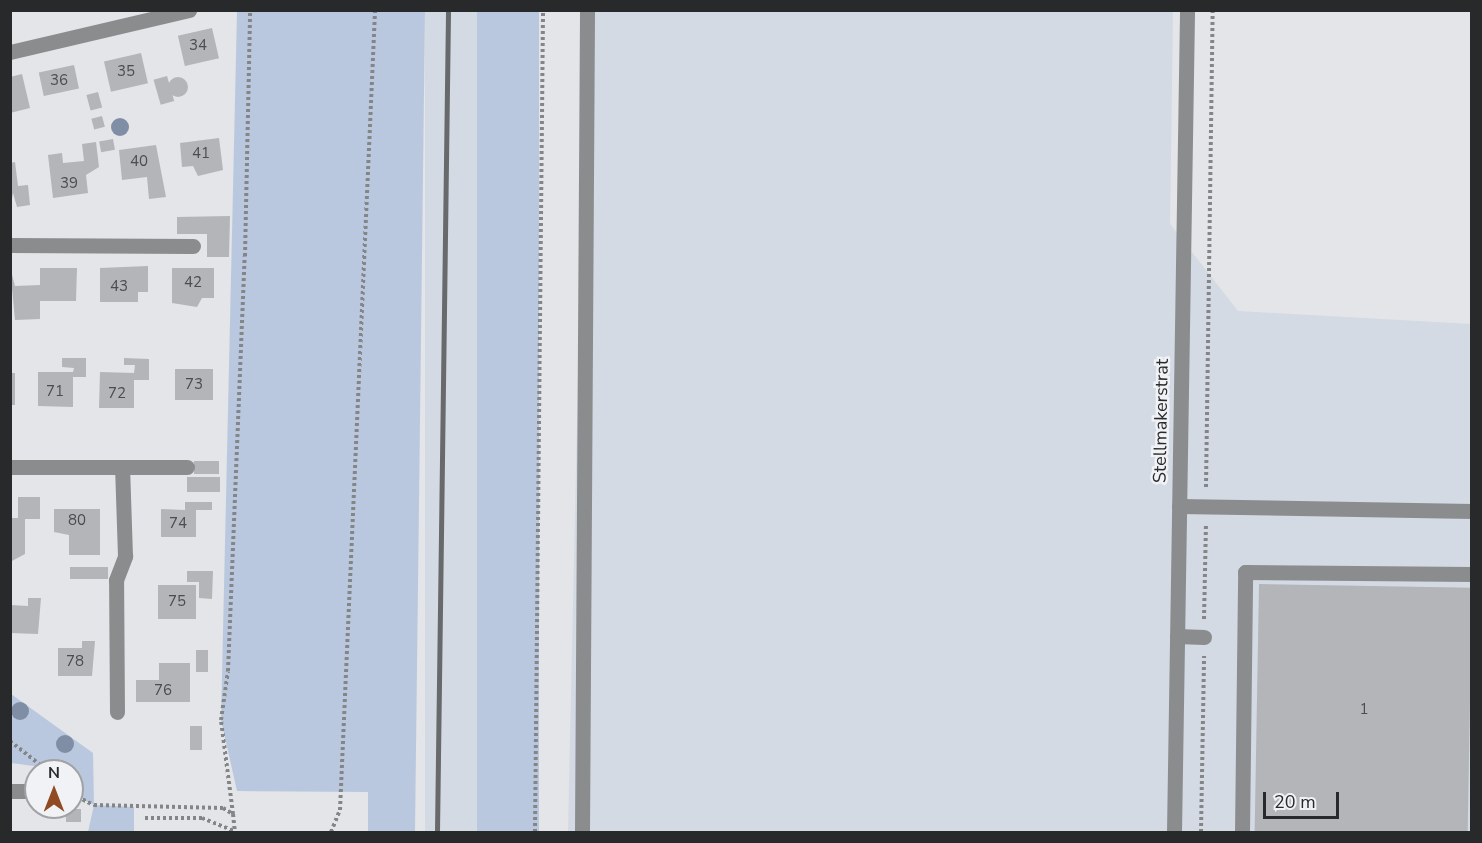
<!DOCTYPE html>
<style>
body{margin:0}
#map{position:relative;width:1482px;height:843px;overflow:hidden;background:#e3e5e8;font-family:"Nunito Sans",sans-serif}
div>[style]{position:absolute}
.built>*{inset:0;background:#d3dae3;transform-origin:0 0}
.green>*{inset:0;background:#bac8df;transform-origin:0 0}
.building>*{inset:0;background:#b3b5b8;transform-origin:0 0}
.round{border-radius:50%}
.path>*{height:4px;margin-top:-2px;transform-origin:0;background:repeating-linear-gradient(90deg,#838587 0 3px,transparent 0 6px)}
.minor>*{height:15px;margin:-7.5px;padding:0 7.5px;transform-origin:7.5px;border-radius:7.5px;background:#8b8c8e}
.rail>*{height:4.5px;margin:-2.25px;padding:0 2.25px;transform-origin:2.25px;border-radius:2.25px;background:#67696b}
.trees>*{width:18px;height:18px;margin:-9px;border-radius:50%;background:#7f8ea4}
span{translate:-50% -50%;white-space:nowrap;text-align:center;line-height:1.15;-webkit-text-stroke:5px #f0f2f5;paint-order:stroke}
.number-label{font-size:15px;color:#4b4c4e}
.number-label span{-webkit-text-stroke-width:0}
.street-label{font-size:18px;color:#28292a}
.frame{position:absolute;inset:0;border:12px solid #28292a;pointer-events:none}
.north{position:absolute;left:24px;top:759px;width:60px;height:60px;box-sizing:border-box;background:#f0f2f5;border:2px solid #a0a2a4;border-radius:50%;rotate:0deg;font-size:16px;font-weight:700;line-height:24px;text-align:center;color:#28292a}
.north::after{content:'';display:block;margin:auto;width:21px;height:27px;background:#914b22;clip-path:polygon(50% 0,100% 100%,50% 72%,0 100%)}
.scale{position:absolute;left:1263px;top:792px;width:76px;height:27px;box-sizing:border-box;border:3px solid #28292a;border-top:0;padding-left:8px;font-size:18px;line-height:21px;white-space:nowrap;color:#28292a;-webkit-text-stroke:4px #f0f2f5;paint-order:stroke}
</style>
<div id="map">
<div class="built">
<i style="left:425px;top:11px;width:52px;height:821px"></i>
<i style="clip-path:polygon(586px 11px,1173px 11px,1170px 224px,1238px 311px,1471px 324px,1471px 832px,568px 832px)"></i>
</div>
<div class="green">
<i style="clip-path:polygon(237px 11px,425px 11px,415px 832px,368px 832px,368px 792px,237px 791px,221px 720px)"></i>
<i style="left:477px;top:11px;width:62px;height:821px"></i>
<i style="clip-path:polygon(11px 694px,93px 753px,94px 805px,134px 807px,134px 832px,88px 832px,94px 805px,72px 794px,72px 771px,11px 763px)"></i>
</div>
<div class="building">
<i style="left:212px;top:28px;width:31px;height:35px;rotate:77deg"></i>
<i style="left:141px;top:53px;width:31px;height:38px;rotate:77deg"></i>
<i style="left:74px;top:65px;width:24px;height:36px;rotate:78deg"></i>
<i style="clip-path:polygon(22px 74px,30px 108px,10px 113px,10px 77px)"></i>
<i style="left:167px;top:76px;width:26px;height:14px;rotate:74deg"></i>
<i class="round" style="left:168px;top:77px;width:20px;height:20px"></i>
<i style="left:98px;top:92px;width:16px;height:12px;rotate:75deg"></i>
<i style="left:102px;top:116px;width:11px;height:11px;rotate:75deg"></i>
<i style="clip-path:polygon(219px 138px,223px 170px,198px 176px,193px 166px,182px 167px,180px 143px)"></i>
<i style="left:113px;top:139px;width:11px;height:14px;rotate:80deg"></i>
<i style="clip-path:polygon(96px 142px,99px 167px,86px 175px,88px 193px,53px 198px,48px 155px,62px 153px,63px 163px,84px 161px,82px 144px)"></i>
<i style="clip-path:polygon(156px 145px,166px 197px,149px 199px,147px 177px,122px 180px,119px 150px)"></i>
<i style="clip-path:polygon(15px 162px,18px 186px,28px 185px,30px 205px,17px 207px,13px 193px,10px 209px,10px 163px)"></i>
<i style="clip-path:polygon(230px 216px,229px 257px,207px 257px,207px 234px,177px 234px,177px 217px)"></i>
<i style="clip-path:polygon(148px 266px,148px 292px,138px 292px,138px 302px,100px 302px,100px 268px)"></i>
<i style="clip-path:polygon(10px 267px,15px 286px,40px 285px,40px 268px,77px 268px,76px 301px,40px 301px,40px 319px,15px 320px)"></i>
<i style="clip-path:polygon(172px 268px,214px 268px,214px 298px,202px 298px,197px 307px,172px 303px)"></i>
<i style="clip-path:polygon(62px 358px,86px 358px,86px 377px,73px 377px,73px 407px,38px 406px,38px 372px,73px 372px,74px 368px,62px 367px)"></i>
<i style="clip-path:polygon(124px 358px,149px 359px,149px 380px,134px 380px,134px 408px,99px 408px,100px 372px,134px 373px,135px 365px,124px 365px)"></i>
<i style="left:175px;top:369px;width:38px;height:31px"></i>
<i style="left:10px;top:373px;width:5px;height:32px"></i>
<i style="left:194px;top:461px;width:25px;height:13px"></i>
<i style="left:187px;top:477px;width:33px;height:15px"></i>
<i style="clip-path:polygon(18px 497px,40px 497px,40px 519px,25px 519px,25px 554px,10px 562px,10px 518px,18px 518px)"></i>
<i style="clip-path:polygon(185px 502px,212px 502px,212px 510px,196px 510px,196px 537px,161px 537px,161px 509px,185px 510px)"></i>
<i style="clip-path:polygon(54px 509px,100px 509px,100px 555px,69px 555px,69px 535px,54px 532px)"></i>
<i style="left:70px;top:567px;width:38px;height:12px"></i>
<i style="clip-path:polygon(187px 571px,213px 571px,212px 599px,199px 598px,199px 582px,187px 582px)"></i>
<i style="left:1259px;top:584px;width:213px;height:248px;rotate:1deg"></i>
<i style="left:158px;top:585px;width:38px;height:34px"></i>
<i style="clip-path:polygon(28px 598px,41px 598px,38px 634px,10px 633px,10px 605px,28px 606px)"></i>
<i style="clip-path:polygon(82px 641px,95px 641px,92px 676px,58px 676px,58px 648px,82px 648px)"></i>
<i style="left:196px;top:650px;width:12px;height:22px"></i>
<i style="clip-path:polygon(159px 663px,190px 663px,190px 702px,136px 702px,136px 680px,159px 680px)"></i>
<i style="left:190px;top:726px;width:12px;height:24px"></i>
<i style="left:66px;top:809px;width:15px;height:13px"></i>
</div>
<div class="path">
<i style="left:1206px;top:487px;width:477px;rotate:-89.2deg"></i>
<i style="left:1204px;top:619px;width:95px;rotate:-88.8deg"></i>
<i style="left:10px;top:741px;width:48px;rotate:38.3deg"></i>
<i style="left:72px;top:794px;width:25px;rotate:27deg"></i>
<i style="left:94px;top:805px;width:129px;rotate:1.3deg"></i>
<i style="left:223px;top:808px;width:12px;rotate:31deg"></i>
<i style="left:233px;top:814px;width:18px;rotate:84deg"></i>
<i style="left:233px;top:814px;width:95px;rotate:-97.3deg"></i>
<i style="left:221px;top:720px;width:49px;rotate:-81.9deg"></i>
<i style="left:228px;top:671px;width:415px;rotate:-87.7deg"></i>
<i style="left:245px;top:256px;width:246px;rotate:-88.8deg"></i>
<i style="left:145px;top:818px;width:57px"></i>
<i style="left:202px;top:818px;width:35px;rotate:22deg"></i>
<i style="left:331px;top:832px;width:24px;rotate:-68deg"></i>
<i style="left:340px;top:810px;width:801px;rotate:-87.49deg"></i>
<i style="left:535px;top:832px;width:822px;rotate:-89.44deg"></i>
<i style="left:1201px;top:832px;width:176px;rotate:-89deg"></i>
</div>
<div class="minor">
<i style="left:10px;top:52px;width:184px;rotate:-13.2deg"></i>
<i style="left:10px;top:245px;width:183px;rotate:0.3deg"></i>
<i style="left:10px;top:467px;width:177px"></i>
<i style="left:1179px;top:506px;width:293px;rotate:1deg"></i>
<i style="left:1177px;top:636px;width:27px;rotate:2deg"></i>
<i style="left:117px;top:712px;width:132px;rotate:-90.4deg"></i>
<i style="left:116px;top:580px;width:26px;rotate:-69deg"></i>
<i style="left:125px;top:556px;width:89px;rotate:-91.9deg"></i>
<i style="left:10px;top:791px;width:26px"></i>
<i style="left:582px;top:832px;width:822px;rotate:-89.65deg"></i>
<i style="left:1174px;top:832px;width:822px;rotate:-89.09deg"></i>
<i style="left:1242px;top:832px;width:260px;rotate:-89.3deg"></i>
<i style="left:1245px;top:572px;width:227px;rotate:0.5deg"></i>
</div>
<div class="rail">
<i style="left:437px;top:832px;width:822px;rotate:-89.23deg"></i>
</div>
<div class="trees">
<i style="left:120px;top:127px"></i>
<i style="left:20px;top:711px"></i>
<i style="left:65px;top:744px"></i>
</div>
<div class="number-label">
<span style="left:198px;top:46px">34</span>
<span style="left:126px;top:72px">35</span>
<span style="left:59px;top:81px">36</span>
<span style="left:201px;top:154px">41</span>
<span style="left:139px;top:162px">40</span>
<span style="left:69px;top:184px">39</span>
<span style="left:193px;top:283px">42</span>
<span style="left:119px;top:287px">43</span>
<span style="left:194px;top:385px">73</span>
<span style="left:55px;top:392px">71</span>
<span style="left:117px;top:394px">72</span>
<span style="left:77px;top:521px">80</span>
<span style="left:178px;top:524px">74</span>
<span style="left:177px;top:602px">75</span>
<span style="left:75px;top:662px">78</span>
<span style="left:163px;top:691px">76</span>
<span style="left:1364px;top:710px">1</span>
</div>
<div class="street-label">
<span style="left:1161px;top:421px;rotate:-89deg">Stellmakerstrat</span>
</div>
<div class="frame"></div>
<div class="north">N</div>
<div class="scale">20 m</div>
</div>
